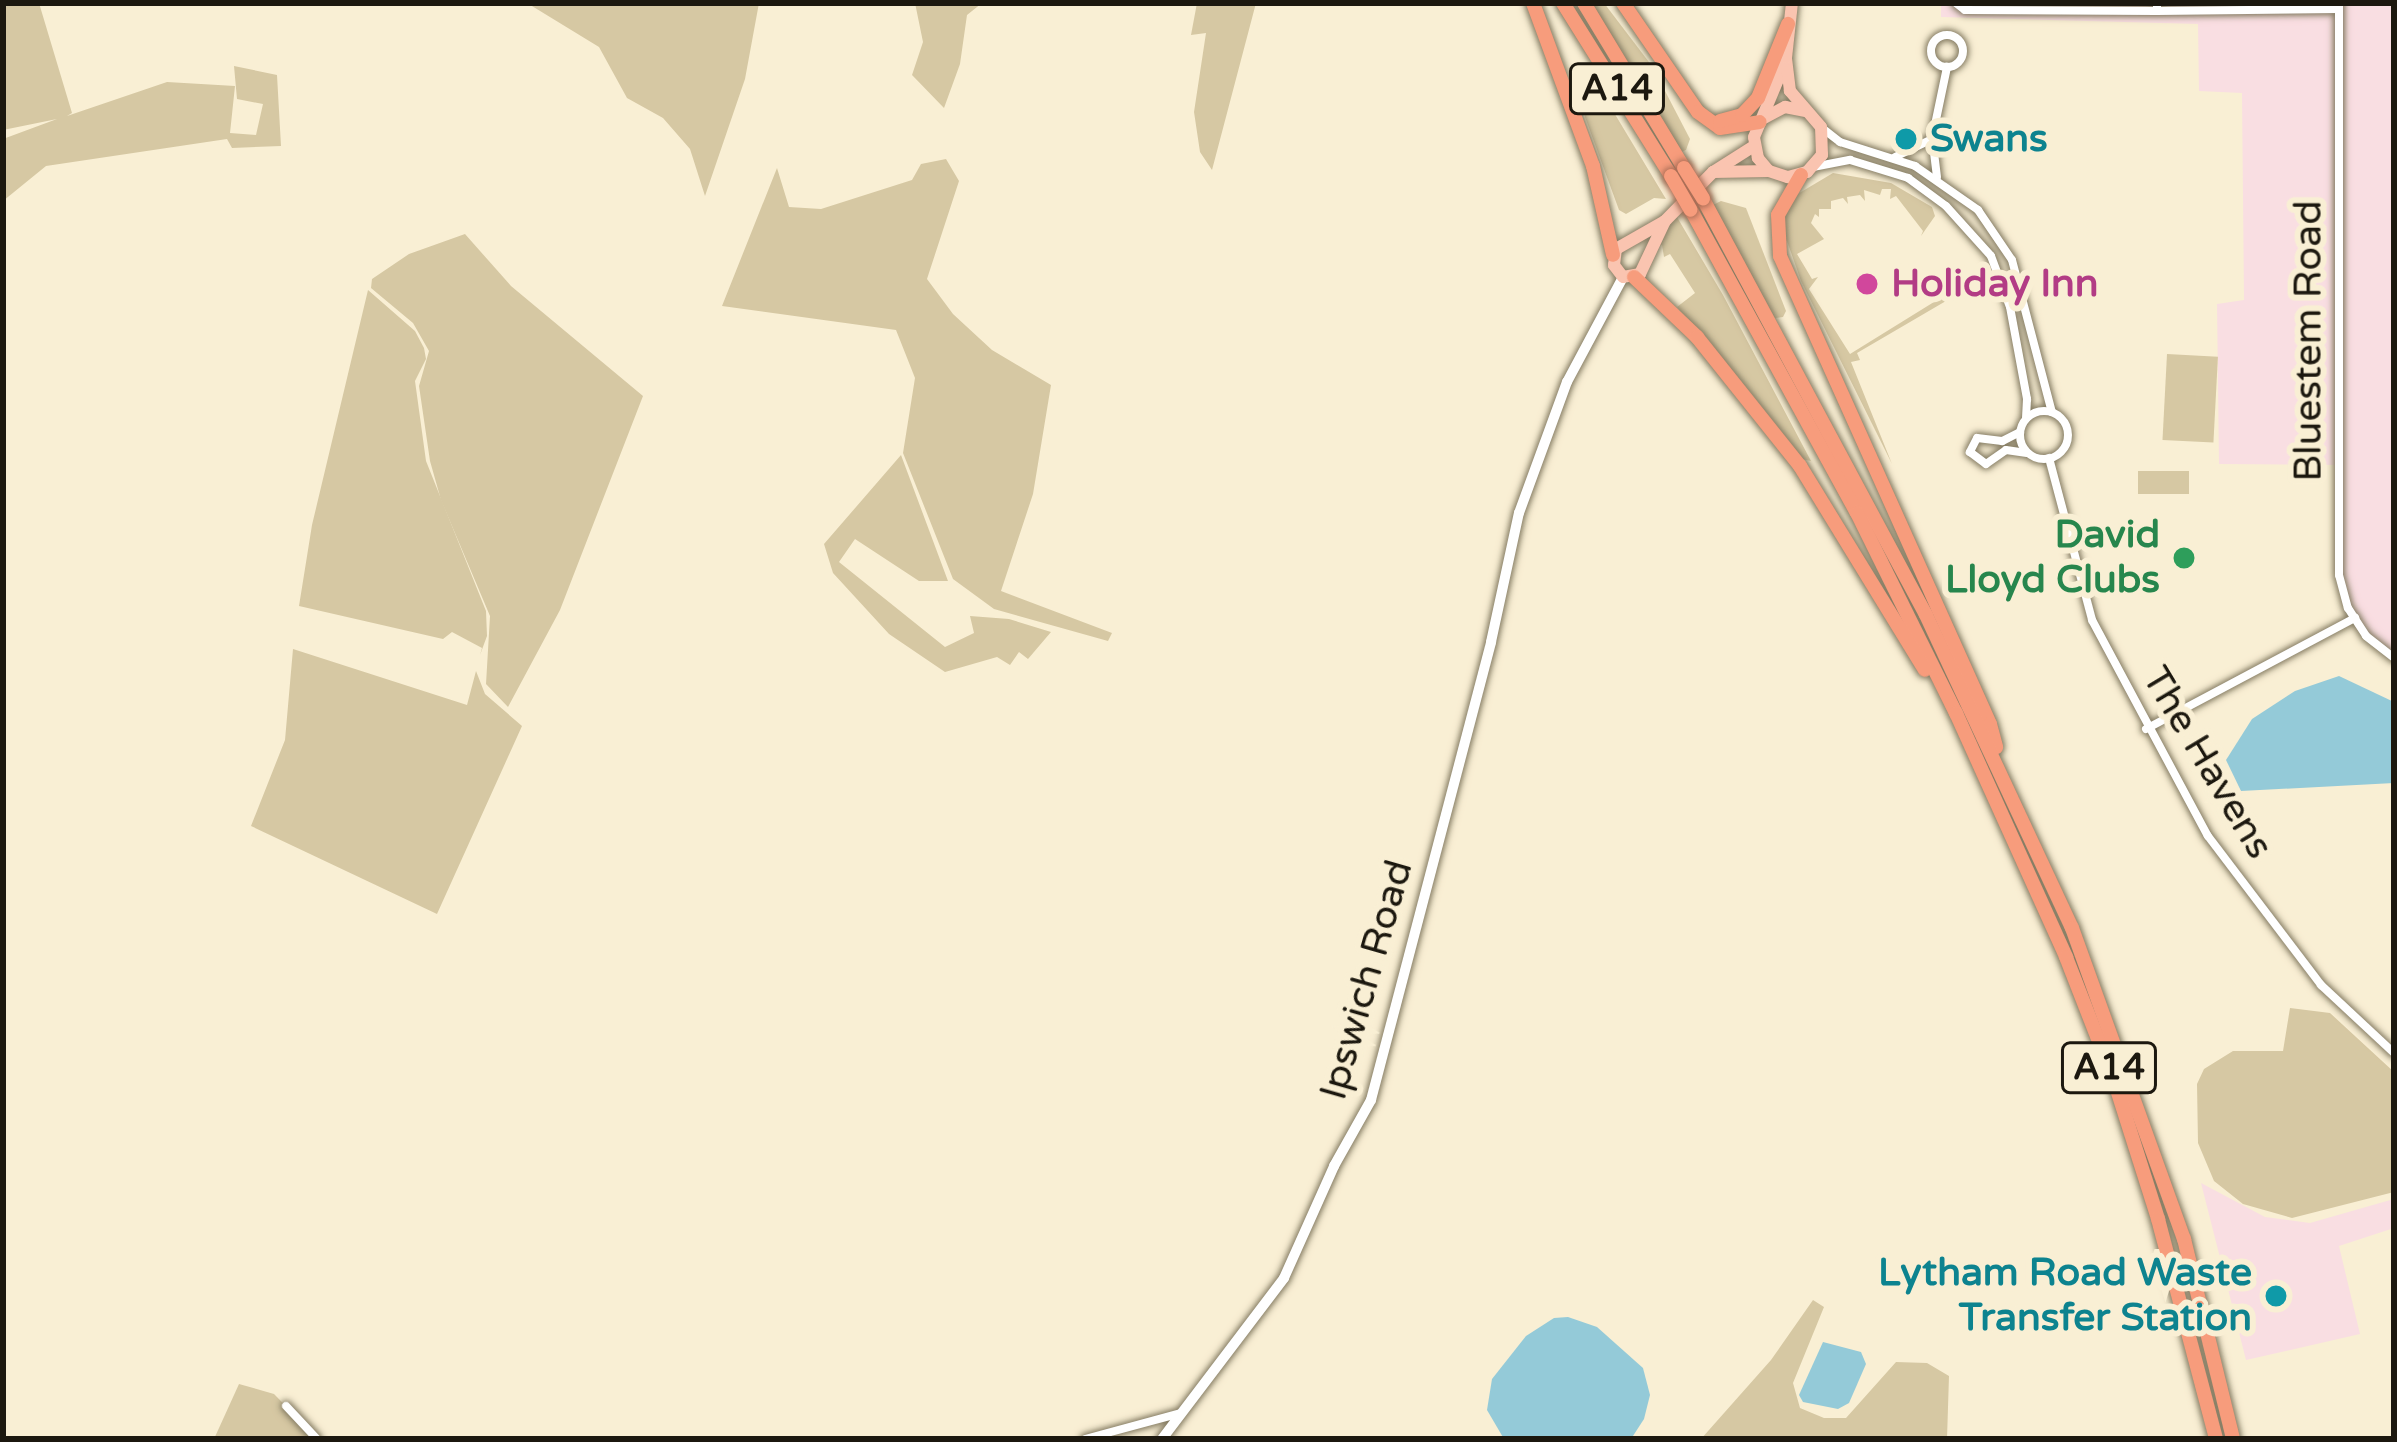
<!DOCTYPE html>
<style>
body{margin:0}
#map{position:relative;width:2397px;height:1442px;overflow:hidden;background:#f9efd4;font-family:"Varela Round",sans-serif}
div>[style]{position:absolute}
.industrial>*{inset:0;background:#f9dee2}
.green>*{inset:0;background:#d6c8a3;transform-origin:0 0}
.water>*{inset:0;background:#94cad8}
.roads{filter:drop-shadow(0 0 3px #857c63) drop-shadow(0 0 3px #857c63)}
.street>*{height:8px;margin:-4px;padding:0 4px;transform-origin:4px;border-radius:4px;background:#fff}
.street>.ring{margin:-4px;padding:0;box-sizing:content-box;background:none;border:8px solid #fff;border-radius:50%}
.secondary>*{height:10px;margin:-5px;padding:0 5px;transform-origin:5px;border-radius:5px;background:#fff}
.primary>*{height:12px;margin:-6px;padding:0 6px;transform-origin:6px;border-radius:6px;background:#fac4b0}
.highway>*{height:14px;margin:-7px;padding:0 7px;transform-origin:7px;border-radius:7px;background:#f79c7c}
.bridges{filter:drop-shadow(0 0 3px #aa6e56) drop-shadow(0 0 3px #aa6e56)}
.highway-bridge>*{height:14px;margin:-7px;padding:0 7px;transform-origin:7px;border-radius:7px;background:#f79c7c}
.dots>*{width:33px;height:33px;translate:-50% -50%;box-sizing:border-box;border:6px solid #f9efd4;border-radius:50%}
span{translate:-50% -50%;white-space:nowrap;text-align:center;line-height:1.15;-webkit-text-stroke:12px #f9efd4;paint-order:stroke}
.shield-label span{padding:3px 9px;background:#f9efd4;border:3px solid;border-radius:9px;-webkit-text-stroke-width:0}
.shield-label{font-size:36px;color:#1c180f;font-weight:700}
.culture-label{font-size:39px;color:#0d838f;font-weight:700}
.left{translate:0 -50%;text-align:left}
.right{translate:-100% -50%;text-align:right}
.hotel-label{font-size:39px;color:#b23c85;font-weight:700}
.street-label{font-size:39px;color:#1c180f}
.leisure-label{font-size:39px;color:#27864d;font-weight:700}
.frame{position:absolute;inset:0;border:6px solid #1c180f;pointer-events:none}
</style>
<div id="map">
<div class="industrial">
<i style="clip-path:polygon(1941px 3px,2394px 3px,2394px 658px,2377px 646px,2343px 596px,2339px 465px,2219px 464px,2217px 304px,2244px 300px,2242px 93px,2199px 91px,2198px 24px,1941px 17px)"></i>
<i style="clip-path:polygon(2201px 1183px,2265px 1217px,2310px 1223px,2394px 1199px,2394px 1228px,2339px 1246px,2360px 1334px,2246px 1360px)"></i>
</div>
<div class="green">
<i style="clip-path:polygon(3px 3px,39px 3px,72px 113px,67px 116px,167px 82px,235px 86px,230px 133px,256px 135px,263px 104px,237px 99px,234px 66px,277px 75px,281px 146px,232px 148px,227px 139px,46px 166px,3px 201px,3px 139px,57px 119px,3px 130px)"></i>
<i style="clip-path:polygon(527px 3px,759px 3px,745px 79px,705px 196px,690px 149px,663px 118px,627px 98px,599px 47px)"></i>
<i style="clip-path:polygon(915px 3px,982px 3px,967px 15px,960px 64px,944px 108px,912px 75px,923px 42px)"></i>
<i style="clip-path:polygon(1197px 3px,1256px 3px,1212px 170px,1200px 152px,1194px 112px,1206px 33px,1191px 35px)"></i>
<i style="clip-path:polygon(1592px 3px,1604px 3px,1652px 66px,1690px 139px,1686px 150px,1679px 153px)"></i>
<i style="clip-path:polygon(1589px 89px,1610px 106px,1666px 199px,1654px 198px,1626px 214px,1619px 210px,1585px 117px,1582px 100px)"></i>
<i style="clip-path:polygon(946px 159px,959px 181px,927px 279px,953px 314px,992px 350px,1051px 385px,1033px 494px,1001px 591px,1112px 633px,1108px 641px,994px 609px,953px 579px,903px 453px,915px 378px,896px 330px,722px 306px,777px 168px,789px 207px,821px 209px,912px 180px,921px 164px)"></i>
<i style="clip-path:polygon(1833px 173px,1891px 183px,1932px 207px,1935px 216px,1921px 236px,1923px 231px,1896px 196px,1890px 199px,1891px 189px,1882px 189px,1880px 195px,1864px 190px,1865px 201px,1860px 195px,1847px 197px,1848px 204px,1843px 198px,1831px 201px,1831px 209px,1819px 209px,1819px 217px,1815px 214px,1811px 223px,1824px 239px,1797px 254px,1812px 279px,1818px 277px,1809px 289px,1850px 354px,1984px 271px,1987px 277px,1857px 353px,1860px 360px,1851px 362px,1892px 464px,1801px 281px,1787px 241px,1778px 235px,1779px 219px,1796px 195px)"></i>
<i style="clip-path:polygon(1721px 201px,1746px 208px,1786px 311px,1783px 317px,1775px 318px,1711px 206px)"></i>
<i style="clip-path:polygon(1674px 212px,1723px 295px,1811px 461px,1801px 459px,1677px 307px,1695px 293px,1670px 254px,1664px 257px,1662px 245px,1656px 246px)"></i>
<i style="clip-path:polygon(465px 234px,511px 286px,643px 396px,560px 610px,508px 707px,486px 684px,490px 616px,441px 500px,430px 461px,419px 386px,429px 351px,413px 323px,371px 288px,372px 279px,409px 254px)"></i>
<i style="clip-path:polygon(368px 290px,415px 331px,424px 348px,426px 359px,415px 381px,426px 461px,486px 611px,487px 636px,480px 655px,482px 648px,452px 632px,443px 639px,299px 606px,312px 525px)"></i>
<i style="left:2167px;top:354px;width:51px;height:86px;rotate:3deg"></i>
<i style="clip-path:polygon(901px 455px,948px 581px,919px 581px,855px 539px,839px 562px,945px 647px,974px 633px,970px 616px,1009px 619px,1051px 632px,1028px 659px,1019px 652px,1010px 665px,997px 657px,945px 672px,889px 634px,833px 573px,824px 544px)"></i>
<i style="left:2189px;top:471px;width:23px;height:51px;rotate:90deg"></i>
<i style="clip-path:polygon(293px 649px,467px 705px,476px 671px,485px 694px,522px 726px,437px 914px,251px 826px,285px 740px)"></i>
<i style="clip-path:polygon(2290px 1008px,2330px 1013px,2394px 1072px,2394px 1192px,2292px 1218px,2243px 1204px,2214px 1181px,2198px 1143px,2197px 1084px,2204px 1069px,2233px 1051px,2283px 1051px)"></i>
<i style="clip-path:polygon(1813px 1300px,1824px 1307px,1793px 1383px,1800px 1408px,1824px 1418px,1846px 1418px,1896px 1362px,1927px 1363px,1949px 1376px,1947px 1439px,1701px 1439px,1771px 1360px)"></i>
<i style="clip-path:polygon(239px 1384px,274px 1394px,318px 1439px,214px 1439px)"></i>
</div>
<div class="water">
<i style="clip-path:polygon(2339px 676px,2394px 702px,2394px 783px,2241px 791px,2226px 760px,2252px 719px,2295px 691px)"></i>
<i style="clip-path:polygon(1568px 1317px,1597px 1327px,1643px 1368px,1650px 1395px,1644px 1419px,1631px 1439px,1504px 1439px,1487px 1410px,1492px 1379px,1526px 1336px,1554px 1318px)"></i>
<i style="clip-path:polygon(1823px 1342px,1861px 1352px,1866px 1364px,1849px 1403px,1838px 1409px,1803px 1402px,1799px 1395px)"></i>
</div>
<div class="roads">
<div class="street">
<i style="left:1956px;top:3px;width:11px;rotate:38deg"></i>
<i style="left:1965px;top:10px;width:192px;rotate:0.3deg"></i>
<i style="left:2157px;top:3px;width:8px;rotate:90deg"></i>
<i style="left:2157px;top:11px;width:182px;rotate:-0.6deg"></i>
<i style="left:2339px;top:3px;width:572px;rotate:90deg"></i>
<i style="left:2339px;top:575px;width:34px;rotate:75deg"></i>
<i style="left:2348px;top:608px;width:33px;rotate:57deg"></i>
<i style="left:2366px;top:636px;width:36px;rotate:38deg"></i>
<i class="ring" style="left:1931px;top:35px;width:24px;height:24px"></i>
<i style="left:1822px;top:128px;width:23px;rotate:38deg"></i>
<i style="left:1840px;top:142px;width:79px;rotate:17.7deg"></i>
<i style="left:1915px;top:166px;width:77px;rotate:34.9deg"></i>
<i style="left:1978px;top:210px;width:60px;rotate:55.8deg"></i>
<i style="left:2012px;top:260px;width:157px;rotate:75.3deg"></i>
<i style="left:1895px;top:157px;width:41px;rotate:-25.9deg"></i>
<i style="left:1813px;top:167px;width:38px;rotate:-11deg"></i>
<i style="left:1850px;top:160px;width:61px;rotate:17.2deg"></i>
<i style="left:1908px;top:178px;width:47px;rotate:36.4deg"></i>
<i style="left:1946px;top:206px;width:67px;rotate:48deg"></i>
<i style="left:1991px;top:256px;width:54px;rotate:69.6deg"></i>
<i style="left:2010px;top:307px;width:94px;rotate:79.5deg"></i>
<i style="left:2027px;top:399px;width:19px;rotate:93deg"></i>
<i style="left:1937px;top:177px;width:38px;rotate:-97deg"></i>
<i style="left:1932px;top:139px;width:74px;rotate:-78.2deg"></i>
<i class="ring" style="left:2020px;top:411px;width:40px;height:40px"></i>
<i style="left:2020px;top:432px;width:20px;rotate:153deg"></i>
<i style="left:2002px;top:441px;width:25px;rotate:-173deg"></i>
<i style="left:1977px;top:438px;width:16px;rotate:117deg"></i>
<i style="left:1970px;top:452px;width:20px;rotate:37deg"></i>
<i style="left:1986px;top:464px;width:24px;rotate:-35deg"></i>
<i style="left:2006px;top:450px;width:21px;rotate:8deg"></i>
<i style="left:2049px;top:458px;width:168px;rotate:75.1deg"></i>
<i style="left:2092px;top:620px;width:245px;rotate:61.8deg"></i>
<i style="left:2208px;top:836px;width:187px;rotate:52.8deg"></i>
<i style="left:2321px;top:985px;width:100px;rotate:43deg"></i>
<i style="left:2146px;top:729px;width:237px;rotate:-28deg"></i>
<i style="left:286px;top:1406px;width:45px;rotate:46.8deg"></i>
<i style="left:1085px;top:1439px;width:99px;rotate:-15.2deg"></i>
</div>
<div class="secondary">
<i style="left:1162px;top:1439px;width:202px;rotate:-52.8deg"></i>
<i style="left:1284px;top:1278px;width:123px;rotate:-65.9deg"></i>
<i style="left:1334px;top:1166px;width:76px;rotate:-60.7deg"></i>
<i style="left:1371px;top:1100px;width:473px;rotate:-75.3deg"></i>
<i style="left:1491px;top:642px;width:132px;rotate:-77.8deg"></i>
<i style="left:1519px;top:513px;width:140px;rotate:-69.9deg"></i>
<i style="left:1567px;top:382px;width:119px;rotate:-61.9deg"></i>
</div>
<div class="primary">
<i style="left:1764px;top:118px;width:24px;rotate:-28deg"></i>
<i style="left:1785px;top:107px;width:21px;rotate:11deg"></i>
<i style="left:1768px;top:170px;width:16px;rotate:-130deg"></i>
<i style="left:1758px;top:158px;width:21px;rotate:-101deg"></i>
<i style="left:1754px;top:137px;width:80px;rotate:-67.3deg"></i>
<i style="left:1713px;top:172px;width:56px;rotate:-1deg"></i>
<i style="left:1769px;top:171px;width:20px;rotate:18deg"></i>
<i style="left:1788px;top:177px;width:20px;rotate:-15deg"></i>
<i style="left:1807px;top:172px;width:23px;rotate:-49deg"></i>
<i style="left:1822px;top:155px;width:28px;rotate:-92deg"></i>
<i style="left:1821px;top:127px;width:48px;rotate:-130.7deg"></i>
<i style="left:1790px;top:91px;width:33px;rotate:-97deg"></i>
<i style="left:1786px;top:58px;width:55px;rotate:-83.8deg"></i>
<i style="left:1665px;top:221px;width:59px;rotate:115.3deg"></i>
<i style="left:1640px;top:274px;width:17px;rotate:170deg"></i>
<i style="left:1623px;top:277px;width:15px;rotate:-127deg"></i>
<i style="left:1614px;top:265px;width:16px;rotate:-83deg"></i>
<i style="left:1616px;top:249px;width:56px;rotate:-29.7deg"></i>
<i style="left:1665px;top:221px;width:69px;rotate:-45.6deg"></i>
<i style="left:1713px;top:172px;width:49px;rotate:-32.4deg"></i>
</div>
<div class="highway">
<i style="left:1533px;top:3px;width:174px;rotate:69.8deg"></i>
<i style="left:1593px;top:166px;width:91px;rotate:77.3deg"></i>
<i style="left:1563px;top:3px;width:204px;rotate:58deg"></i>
<i style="left:1584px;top:3px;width:193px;rotate:58.8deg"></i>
<i style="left:1623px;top:3px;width:132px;rotate:55.5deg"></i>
<i style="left:1698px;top:112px;width:27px;rotate:36deg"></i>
<i style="left:1720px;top:128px;width:40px;rotate:-8.5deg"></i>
<i style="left:1720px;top:121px;width:23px;rotate:-15deg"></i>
<i style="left:1742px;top:115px;width:23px;rotate:-47deg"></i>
<i style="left:1758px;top:98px;width:80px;rotate:-67.9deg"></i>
<i style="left:1801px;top:175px;width:46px;rotate:119.9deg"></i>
<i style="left:1778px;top:215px;width:41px;rotate:87.2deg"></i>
<i style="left:1780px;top:256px;width:513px;rotate:65.83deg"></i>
<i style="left:1990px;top:724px;width:24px;rotate:75deg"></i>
<i style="left:1703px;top:199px;width:472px;rotate:61.8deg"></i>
<i style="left:1926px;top:615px;width:345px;rotate:65deg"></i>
<i style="left:2072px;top:928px;width:331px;rotate:70.2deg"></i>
<i style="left:2184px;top:1239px;width:206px;rotate:76.2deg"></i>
<i style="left:1691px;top:210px;width:345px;rotate:61.3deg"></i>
<i style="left:1857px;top:513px;width:223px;rotate:63.7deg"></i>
<i style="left:1956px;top:713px;width:268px;rotate:65.7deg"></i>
<i style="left:2066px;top:957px;width:132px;rotate:68.7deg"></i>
<i style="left:2114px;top:1080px;width:146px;rotate:72.4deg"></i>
<i style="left:2158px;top:1219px;width:228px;rotate:75.2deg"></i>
<i style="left:1634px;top:277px;width:87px;rotate:43.6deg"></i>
<i style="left:1697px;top:337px;width:165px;rotate:51.4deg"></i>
<i style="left:1800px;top:466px;width:239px;rotate:58.5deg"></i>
</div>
</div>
<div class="bridges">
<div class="highway-bridge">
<i style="left:1684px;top:168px;width:36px;rotate:58deg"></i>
<i style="left:1671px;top:176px;width:39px;rotate:60deg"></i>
</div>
</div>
<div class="dots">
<i style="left:1906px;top:139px;background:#0f9aa8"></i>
<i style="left:1867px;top:284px;background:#d1479c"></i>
<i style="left:2184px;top:558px;background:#2e9e5b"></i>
<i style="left:2276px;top:1296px;background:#0f9aa8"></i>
</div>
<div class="shield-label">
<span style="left:1617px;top:89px">A14</span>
<span style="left:2109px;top:1068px">A14</span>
</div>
<div class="culture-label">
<span class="left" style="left:1930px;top:139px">Swans</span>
<span class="right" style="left:2252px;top:1296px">Lytham Road Waste<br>Transfer Station</span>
</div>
<div class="hotel-label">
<span class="left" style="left:1891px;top:284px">Holiday Inn</span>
</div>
<div class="street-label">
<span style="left:2309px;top:341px;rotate:-90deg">Bluestem Road</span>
<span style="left:2207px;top:763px;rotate:59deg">The Havens</span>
<span style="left:1367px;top:980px;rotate:-74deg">Ipswich Road</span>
</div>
<div class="leisure-label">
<span class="right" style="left:2160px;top:558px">David<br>Lloyd Clubs</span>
</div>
<div class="frame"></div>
</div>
